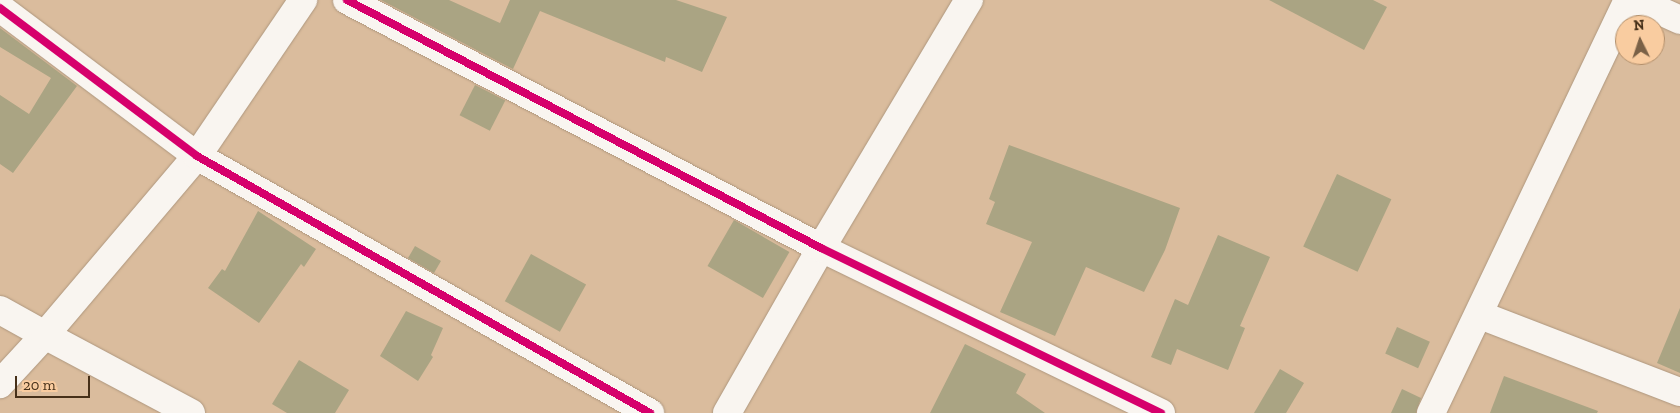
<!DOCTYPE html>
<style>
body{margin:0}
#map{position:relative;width:1680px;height:413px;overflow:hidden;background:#dabc9d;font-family:"Zilla Slab",serif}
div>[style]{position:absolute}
.building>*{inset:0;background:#aaa483;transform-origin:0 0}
.roads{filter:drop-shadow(0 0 1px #ae977e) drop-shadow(0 0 1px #ae977e)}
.minor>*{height:28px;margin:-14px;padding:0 14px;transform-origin:14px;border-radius:14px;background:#f9f5f0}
.cycleway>*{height:8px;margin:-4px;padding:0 4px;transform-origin:4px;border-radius:4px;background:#d6006c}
span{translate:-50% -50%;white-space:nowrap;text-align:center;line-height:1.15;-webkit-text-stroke:4.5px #f9cca0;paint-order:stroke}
.north{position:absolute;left:1615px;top:15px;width:50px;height:50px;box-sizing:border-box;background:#f9cca0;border:1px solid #b18e6a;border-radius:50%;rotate:356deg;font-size:14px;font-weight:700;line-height:20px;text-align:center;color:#463019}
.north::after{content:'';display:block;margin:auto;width:18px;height:22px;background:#7a6147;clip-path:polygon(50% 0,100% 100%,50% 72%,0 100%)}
.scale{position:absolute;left:15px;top:376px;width:75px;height:22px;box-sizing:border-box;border:2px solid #463019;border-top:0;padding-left:6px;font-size:15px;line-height:18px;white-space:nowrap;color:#463019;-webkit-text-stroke:4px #f9cca0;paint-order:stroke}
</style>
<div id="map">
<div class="building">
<i style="clip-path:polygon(381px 0,449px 0,500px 23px,510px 0,676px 0,727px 17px,702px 72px,666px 57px,665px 62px,540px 11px,513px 69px)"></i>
<i style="clip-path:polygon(1269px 0,1373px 0,1387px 7px,1364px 50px)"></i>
<i style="clip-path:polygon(0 28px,77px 86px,13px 173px,0 164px,0 95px,29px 114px,51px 78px,0 47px)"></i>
<i style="left:475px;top:85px;width:34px;height:34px;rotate:27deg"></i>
<i style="clip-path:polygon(1009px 145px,1180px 208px,1165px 250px,1144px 292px,1086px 267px,1055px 336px,1000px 312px,1032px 242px,986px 224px,995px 202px,989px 199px)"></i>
<i style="left:1337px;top:174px;width:60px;height:80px;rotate:25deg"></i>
<i style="clip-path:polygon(258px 211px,316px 249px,304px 267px,301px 264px,259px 323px,208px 288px,222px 269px,225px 271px)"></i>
<i style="left:734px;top:220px;width:64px;height:53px;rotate:30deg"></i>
<i style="clip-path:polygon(1218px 235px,1270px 257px,1240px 326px,1245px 328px,1228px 370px,1177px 349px,1171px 365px,1151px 357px,1175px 299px,1188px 305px)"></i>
<i style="left:415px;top:246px;width:30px;height:14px;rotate:30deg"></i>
<i style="left:531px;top:254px;width:63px;height:54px;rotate:29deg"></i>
<i style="clip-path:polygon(1680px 308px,1680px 373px,1657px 363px)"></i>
<i style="clip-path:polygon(406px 311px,443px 328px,431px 355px,433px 357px,418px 381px,380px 356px)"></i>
<i style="left:1397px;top:327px;width:36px;height:29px;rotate:24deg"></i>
<i style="clip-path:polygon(965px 344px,1026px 374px,1016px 393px,1045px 413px,930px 413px)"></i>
<i style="clip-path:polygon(299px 360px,349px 390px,335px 413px,287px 413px,272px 404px)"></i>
<i style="clip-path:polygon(1280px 369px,1304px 383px,1286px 413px,1254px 413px)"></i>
<i style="clip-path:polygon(1504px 376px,1598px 411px,1597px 413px,1490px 413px)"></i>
<i style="clip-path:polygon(1402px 389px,1421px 398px,1416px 413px,1391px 413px)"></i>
</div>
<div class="roads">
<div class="minor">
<i style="left:347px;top:0;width:535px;rotate:27.62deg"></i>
<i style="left:821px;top:248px;width:378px;rotate:25.9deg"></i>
<i style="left:1636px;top:0;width:48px;rotate:24.4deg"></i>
<i style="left:0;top:8px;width:246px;rotate:36.9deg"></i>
<i style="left:197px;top:156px;width:521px;rotate:29.57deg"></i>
<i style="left:0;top:310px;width:51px;rotate:29.1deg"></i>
<i style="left:45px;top:335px;width:67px;rotate:132.6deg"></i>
<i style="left:1480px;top:315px;width:214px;rotate:21.1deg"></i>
<i style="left:191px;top:413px;width:166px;rotate:-151.9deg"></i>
<i style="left:45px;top:335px;width:235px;rotate:-49.7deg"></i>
<i style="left:197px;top:156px;width:189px;rotate:-55.8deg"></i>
<i style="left:727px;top:413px;width:190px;rotate:-60.3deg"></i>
<i style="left:821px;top:248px;width:289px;rotate:-59.2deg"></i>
<i style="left:1431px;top:413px;width:458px;rotate:-64.5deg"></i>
</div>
</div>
<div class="cycleway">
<i style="left:347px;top:0;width:535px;rotate:27.62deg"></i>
<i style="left:821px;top:248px;width:378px;rotate:25.9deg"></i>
<i style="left:0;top:8px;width:246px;rotate:36.9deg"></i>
<i style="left:197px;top:156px;width:521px;rotate:29.57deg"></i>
</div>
<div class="north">N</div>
<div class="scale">20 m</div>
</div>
